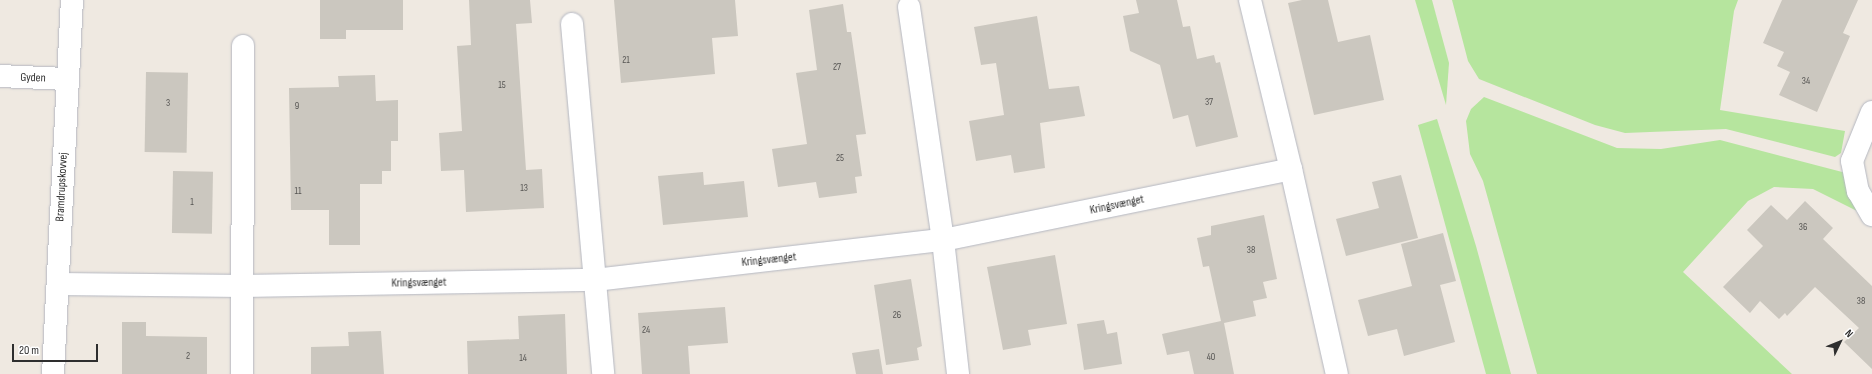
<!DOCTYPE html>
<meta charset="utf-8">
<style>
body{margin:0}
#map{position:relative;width:1872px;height:374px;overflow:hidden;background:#efe9e1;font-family:"Sofia Sans Condensed",sans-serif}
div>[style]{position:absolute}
.green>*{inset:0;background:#b6e59e}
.building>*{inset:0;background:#cbc7bf;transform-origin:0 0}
.roads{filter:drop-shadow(0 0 1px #b4b7c1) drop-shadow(0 0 1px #b4b7c1)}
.minor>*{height:22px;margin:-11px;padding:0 11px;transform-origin:11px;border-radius:11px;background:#fff}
.tertiary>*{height:22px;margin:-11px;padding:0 11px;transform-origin:11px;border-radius:11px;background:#fff}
span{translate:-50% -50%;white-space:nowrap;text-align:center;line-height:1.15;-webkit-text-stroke:3px #fff;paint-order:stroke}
.number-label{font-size:10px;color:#555452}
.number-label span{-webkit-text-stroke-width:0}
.street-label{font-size:12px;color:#2e2e2e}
.north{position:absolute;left:1820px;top:322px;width:40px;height:40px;-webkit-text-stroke:3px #fff;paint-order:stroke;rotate:47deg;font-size:11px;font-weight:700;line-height:16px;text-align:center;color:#2e2e2e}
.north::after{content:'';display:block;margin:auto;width:14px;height:18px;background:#2e2e2e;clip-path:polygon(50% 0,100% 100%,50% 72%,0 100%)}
.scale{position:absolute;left:12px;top:344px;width:86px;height:18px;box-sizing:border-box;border:2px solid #2e2e2e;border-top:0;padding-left:5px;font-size:12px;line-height:14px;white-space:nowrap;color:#2e2e2e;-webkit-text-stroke:3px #fff;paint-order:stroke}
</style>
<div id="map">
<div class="green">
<i style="clip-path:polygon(1415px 0,1432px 0,1449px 63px,1446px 105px)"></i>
<i style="clip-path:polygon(1452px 0,1738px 0,1734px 11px,1720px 110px,1845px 131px,1841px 153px,1835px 157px,1726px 129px,1625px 133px,1595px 125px,1479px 79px,1468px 61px)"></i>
<i style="clip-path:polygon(1484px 97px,1617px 148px,1661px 149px,1720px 140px,1846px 173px,1857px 211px,1813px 189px,1774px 187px,1748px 201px,1683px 272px,1792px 374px,1537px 374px,1483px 181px,1470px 154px,1466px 121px,1471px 109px)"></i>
<i style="clip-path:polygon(1437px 119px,1476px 246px,1511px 374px,1486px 374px,1418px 125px)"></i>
</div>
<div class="building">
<i style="clip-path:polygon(320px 0,403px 0,403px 30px,346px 30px,346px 39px,320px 39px)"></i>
<i style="clip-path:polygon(469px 0,530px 0,532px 23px,516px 24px,526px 170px,542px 169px,544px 208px,466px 212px,464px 170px,441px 171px,439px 133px,462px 131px,457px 46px,471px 45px)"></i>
<i style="clip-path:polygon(614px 0,735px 0,738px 36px,712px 38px,715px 74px,621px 83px)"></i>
<i style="clip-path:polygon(1136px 0,1177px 0,1183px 27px,1190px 26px,1197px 59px,1214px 55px,1216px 63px,1220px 62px,1238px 137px,1196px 147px,1188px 115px,1173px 119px,1160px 65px,1130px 51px,1123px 16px,1139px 13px)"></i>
<i style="clip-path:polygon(1302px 0,1328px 0,1338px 42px,1370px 35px,1384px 100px,1314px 115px,1288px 3px)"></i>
<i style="clip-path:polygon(1782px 0,1858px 0,1843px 33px,1850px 36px,1817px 112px,1779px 95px,1790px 72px,1777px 66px,1784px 52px,1763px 43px)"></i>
<i style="clip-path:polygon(843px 4px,847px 32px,851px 32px,866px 134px,856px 135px,862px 176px,855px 177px,857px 193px,819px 198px,816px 182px,778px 187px,772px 149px,807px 144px,796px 73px,817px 70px,809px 10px)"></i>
<i style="clip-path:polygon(1037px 16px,1049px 89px,1079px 86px,1085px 116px,1040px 123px,1045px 168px,1014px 173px,1011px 155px,976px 161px,969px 121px,1004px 115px,996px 63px,981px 65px,974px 27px)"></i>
<i style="left:146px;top:72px;width:42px;height:80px;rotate:1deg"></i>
<i style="clip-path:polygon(375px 75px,376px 101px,398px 100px,398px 141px,391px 141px,391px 171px,382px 171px,382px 184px,360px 184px,360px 245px,329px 245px,329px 210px,291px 210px,289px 88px,339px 87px,338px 76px)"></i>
<i style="left:173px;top:171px;width:40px;height:62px;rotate:1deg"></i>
<i style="clip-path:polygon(703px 172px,704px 185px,744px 181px,748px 217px,663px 225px,658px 176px)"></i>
<i style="clip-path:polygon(1401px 175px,1418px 238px,1346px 256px,1336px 219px,1379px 208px,1372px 182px)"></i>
<i style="clip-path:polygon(1805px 201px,1833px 228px,1823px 239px,1872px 286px,1872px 369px,1844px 342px,1859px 328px,1815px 287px,1787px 316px,1785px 313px,1779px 319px,1760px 301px,1750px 313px,1723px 287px,1763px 246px,1747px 230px,1771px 205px,1787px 220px)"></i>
<i style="clip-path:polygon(1264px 215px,1277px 279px,1263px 282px,1267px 298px,1253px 301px,1256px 316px,1224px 323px,1234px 374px,1194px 374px,1189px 351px,1167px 355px,1162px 334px,1221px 321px,1209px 266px,1203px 267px,1197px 238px,1211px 235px,1211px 226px)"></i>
<i style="clip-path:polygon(1443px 233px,1456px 281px,1440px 285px,1455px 342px,1404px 356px,1397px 329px,1368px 336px,1358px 300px,1412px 286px,1401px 244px)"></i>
<i style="clip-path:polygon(1055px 255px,1067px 324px,1028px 330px,1031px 345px,1003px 350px,987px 267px)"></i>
<i style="clip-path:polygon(911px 279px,922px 346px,917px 348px,919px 360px,886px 365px,874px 285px)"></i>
<i style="clip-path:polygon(725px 307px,728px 343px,688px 346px,690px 374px,642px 374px,638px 313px)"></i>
<i style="clip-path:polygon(565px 314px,567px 374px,468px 374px,467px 341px,519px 339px,518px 316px)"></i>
<i style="clip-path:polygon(1104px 320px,1107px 334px,1117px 332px,1122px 364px,1084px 370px,1077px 324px)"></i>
<i style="clip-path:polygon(122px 322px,146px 322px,146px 336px,207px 337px,207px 374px,122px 374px)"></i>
<i style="clip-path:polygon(381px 331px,384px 374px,311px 374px,311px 347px,349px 346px,348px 332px)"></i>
<i style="clip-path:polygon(879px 349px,883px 374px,856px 374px,852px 353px)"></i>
</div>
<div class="roads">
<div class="minor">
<i style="left:1250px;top:0;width:174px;rotate:76.4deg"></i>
<i style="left:909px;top:7px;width:235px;rotate:81.7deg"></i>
<i style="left:943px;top:240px;width:135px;rotate:83.6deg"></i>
<i style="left:572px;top:24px;width:351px;rotate:84.9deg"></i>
<i style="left:0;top:76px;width:67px;rotate:2.6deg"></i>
<i style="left:1872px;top:112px;width:53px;rotate:112.2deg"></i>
<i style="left:1852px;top:161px;width:31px;rotate:79deg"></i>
<i style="left:1858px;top:191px;width:28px;rotate:60deg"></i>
<i style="left:58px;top:284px;width:185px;rotate:0.6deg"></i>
<i style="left:243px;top:286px;width:352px;rotate:-1deg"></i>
<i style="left:595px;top:280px;width:350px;rotate:-6.6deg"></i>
<i style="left:943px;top:240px;width:355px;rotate:-11.5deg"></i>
<i style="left:1291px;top:169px;width:210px;rotate:77.4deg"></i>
<i style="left:242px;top:374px;width:328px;rotate:-89.8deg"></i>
</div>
<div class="tertiary">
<i style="left:53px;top:374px;width:374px;rotate:-87.1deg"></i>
</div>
</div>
<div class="number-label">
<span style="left:626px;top:61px">21</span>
<span style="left:837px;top:68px">27</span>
<span style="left:1806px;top:82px">34</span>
<span style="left:502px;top:86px">15</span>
<span style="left:1209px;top:103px">37</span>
<span style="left:168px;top:104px">3</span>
<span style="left:297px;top:107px">9</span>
<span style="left:840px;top:159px">25</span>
<span style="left:524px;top:189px">13</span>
<span style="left:298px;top:192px">11</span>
<span style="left:192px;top:203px">1</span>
<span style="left:1803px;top:228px">36</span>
<span style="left:1251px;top:251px">38</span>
<span style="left:1861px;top:302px">38</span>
<span style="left:897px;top:316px">26</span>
<span style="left:646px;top:331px">24</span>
<span style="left:188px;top:357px">2</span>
<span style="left:1211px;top:358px">40</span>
<span style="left:523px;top:359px">14</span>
</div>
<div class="street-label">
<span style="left:33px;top:78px;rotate:2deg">Gyden</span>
<span style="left:62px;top:187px;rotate:-87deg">Bramdrupskovvej</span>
<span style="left:1117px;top:205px;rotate:-12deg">Kringsvænget</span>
<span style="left:769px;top:260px;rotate:-6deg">Kringsvænget</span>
<span style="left:419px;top:283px;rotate:-1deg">Kringsvænget</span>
</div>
<div class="north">N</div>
<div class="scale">20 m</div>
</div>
